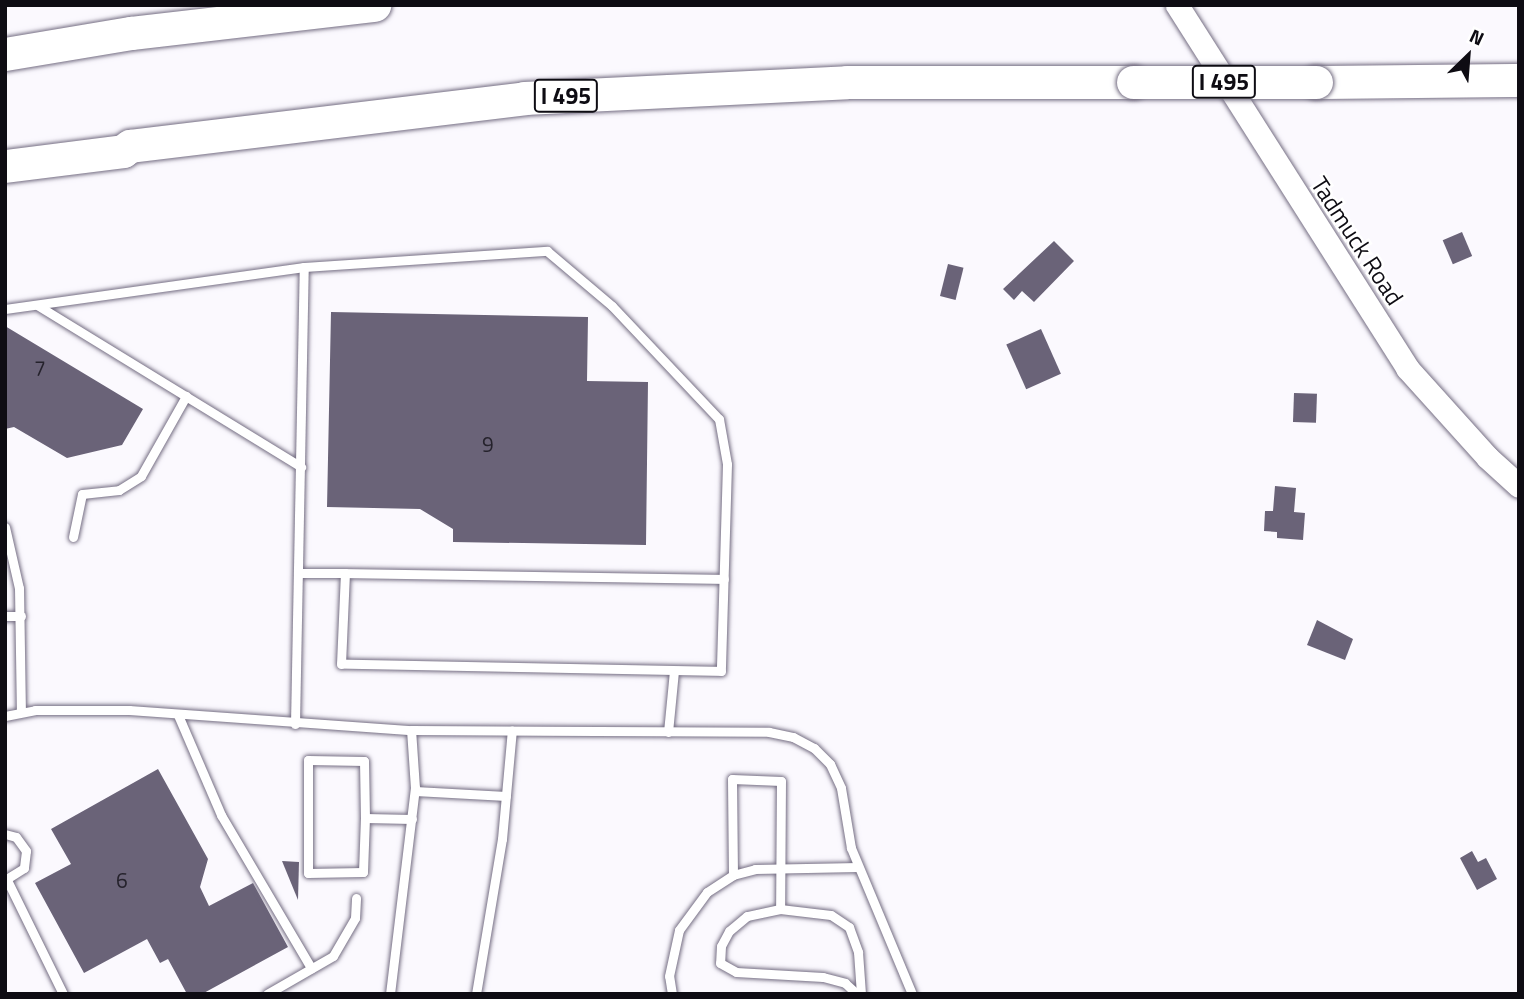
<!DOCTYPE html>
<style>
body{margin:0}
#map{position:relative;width:1524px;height:999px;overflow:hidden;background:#fbf9fe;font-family:"Titillium Web",sans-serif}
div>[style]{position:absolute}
.building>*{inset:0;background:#6a6378;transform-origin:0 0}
.roads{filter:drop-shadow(0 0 2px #756e83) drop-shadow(0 0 2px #756e83)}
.service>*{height:9px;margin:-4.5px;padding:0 4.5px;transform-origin:4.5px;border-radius:4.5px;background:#fff}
.tertiary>*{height:23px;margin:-11.5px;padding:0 11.5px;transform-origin:11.5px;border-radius:11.5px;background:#fff}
.motorway>*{height:33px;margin:-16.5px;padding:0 16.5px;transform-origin:16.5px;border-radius:16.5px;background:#fff}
.bridges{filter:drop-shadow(0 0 2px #756e83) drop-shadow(0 0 2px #756e83)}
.motorway-bridge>*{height:33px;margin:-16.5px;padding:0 16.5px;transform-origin:16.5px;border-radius:16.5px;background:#fff}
span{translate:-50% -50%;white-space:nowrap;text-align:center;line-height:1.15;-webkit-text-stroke:5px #fff;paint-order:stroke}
.number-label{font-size:21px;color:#25222c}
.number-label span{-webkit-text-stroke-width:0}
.shield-label span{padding:2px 5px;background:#fff;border:2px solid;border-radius:5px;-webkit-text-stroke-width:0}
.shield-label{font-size:23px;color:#0e0c13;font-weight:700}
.street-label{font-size:24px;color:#0e0c13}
.frame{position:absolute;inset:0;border:7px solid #0e0c13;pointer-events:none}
.north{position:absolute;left:1433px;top:21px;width:70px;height:70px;-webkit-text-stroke:5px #fff;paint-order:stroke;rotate:25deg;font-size:19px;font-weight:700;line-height:28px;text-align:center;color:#0e0c13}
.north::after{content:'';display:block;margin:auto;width:24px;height:32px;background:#0e0c13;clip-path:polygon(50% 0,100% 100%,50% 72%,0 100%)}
</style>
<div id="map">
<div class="building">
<i style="left:1462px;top:232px;width:26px;height:21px;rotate:67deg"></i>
<i style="clip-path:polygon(1054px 241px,1074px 261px,1034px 302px,1022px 291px,1014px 300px,1003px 289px)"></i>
<i style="left:948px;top:264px;width:16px;height:33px;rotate:14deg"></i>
<i style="clip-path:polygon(331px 312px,588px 317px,587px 381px,648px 382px,646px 545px,453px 542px,453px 529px,420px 509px,327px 507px)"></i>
<i style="clip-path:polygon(5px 326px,143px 409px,122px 445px,67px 458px,14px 427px,5px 429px)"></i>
<i style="left:1041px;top:329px;width:49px;height:38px;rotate:66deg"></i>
<i style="left:1294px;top:393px;width:23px;height:29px;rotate:2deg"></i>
<i style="clip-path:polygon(1275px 486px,1296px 488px,1294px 512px,1305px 513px,1303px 540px,1277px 538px,1277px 532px,1264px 531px,1265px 511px,1273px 511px)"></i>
<i style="clip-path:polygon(1317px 620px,1353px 639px,1345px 660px,1307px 645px)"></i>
<i style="clip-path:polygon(158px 769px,208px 859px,200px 887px,209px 906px,253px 883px,288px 947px,202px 994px,187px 994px,168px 959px,160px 963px,147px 939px,84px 973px,35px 883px,71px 864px,51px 829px)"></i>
<i style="clip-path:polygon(1472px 851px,1478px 862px,1486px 858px,1497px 879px,1477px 890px,1460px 858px)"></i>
<i style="clip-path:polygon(282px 861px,299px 862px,298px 900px)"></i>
</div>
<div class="roads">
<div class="service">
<i style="left:37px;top:305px;width:310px;rotate:31.5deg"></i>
<i style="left:5px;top:309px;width:302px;rotate:-8deg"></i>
<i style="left:5px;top:527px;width:63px;rotate:77.1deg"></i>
<i style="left:19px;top:588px;width:124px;rotate:89.1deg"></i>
<i style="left:73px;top:537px;width:44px;rotate:-78.2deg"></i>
<i style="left:82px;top:494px;width:37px;rotate:-6deg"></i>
<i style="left:119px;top:490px;width:26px;rotate:-32deg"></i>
<i style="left:141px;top:476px;width:92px;rotate:-60.6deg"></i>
<i style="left:345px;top:573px;width:379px;rotate:0.9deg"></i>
<i style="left:5px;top:616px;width:16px"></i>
<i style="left:178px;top:715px;width:109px;rotate:66.7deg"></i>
<i style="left:221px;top:815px;width:178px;rotate:59.5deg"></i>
<i style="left:5px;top:716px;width:31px;rotate:-11deg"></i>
<i style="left:35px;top:710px;width:94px"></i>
<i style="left:129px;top:710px;width:283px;rotate:4.1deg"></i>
<i style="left:411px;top:730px;width:358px;rotate:0.3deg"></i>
<i style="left:769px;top:732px;width:25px;rotate:12deg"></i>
<i style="left:793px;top:737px;width:24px;rotate:28deg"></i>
<i style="left:814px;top:748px;width:23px;rotate:45deg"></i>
<i style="left:830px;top:764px;width:26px;rotate:65deg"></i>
<i style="left:841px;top:788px;width:61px;rotate:80.5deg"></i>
<i style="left:851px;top:848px;width:158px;rotate:67.3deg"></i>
<i style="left:295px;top:724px;width:457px;rotate:-88.9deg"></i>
<i style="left:304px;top:267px;width:244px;rotate:-3.8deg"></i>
<i style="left:547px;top:251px;width:85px;rotate:40.2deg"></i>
<i style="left:612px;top:306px;width:156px;rotate:46.6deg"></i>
<i style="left:719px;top:419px;width:46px;rotate:79.9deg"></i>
<i style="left:727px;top:464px;width:207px;rotate:91.7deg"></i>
<i style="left:721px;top:671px;width:380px;rotate:-178.9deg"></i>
<i style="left:341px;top:664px;width:91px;rotate:-87.5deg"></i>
<i style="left:345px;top:573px;width:47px;rotate:180deg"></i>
<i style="left:668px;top:732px;width:61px;rotate:-84.4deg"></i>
<i style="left:415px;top:791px;width:91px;rotate:3.1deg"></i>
<i style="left:365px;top:818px;width:57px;rotate:-91deg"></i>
<i style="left:364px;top:761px;width:56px;rotate:-179deg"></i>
<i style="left:308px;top:760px;width:113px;rotate:90deg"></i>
<i style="left:308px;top:873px;width:55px;rotate:-1deg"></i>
<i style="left:363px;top:872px;width:54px;rotate:-87.9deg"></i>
<i style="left:365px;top:818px;width:47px;rotate:1.2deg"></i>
<i style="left:5px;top:834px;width:11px;rotate:15deg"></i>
<i style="left:16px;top:837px;width:17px;rotate:54deg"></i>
<i style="left:26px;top:851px;width:17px;rotate:97deg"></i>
<i style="left:24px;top:868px;width:22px;rotate:148deg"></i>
<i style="left:733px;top:875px;width:96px;rotate:-90.6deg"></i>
<i style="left:732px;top:779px;width:49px;rotate:2.3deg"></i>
<i style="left:781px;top:781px;width:128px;rotate:90.4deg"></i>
<i style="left:780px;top:909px;width:34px;rotate:168deg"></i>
<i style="left:747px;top:916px;width:23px;rotate:140deg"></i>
<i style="left:729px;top:931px;width:17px;rotate:118deg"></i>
<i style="left:721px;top:946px;width:17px;rotate:93deg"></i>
<i style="left:720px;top:963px;width:18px;rotate:29deg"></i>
<i style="left:736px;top:972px;width:87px;rotate:3.3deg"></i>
<i style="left:823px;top:977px;width:23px;rotate:15deg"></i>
<i style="left:845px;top:983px;width:16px;rotate:43deg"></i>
<i style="left:7px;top:880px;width:127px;rotate:63.8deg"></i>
<i style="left:780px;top:909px;width:51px;rotate:6.7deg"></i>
<i style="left:831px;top:915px;width:22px;rotate:34deg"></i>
<i style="left:849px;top:927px;width:27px;rotate:70deg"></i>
<i style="left:858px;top:952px;width:42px;rotate:85.9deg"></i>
<i style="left:267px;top:994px;width:76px;rotate:-29.9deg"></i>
<i style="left:333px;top:956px;width:44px;rotate:-59.9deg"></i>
<i style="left:355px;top:918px;width:20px;rotate:-87deg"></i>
<i style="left:390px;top:994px;width:208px;rotate:-83.1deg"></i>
<i style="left:415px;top:788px;width:58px;rotate:-93.9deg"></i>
<i style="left:476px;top:994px;width:157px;rotate:-80.5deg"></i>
<i style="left:502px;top:839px;width:109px;rotate:-84.8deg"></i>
<i style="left:672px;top:994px;width:18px;rotate:-99deg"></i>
<i style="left:669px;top:976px;width:47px;rotate:-77.7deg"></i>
<i style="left:679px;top:930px;width:47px;rotate:-53.6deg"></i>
<i style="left:707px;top:892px;width:31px;rotate:-33deg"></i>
<i style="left:733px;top:875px;width:23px;rotate:-15deg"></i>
<i style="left:755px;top:869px;width:103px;rotate:-1.1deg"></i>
</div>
<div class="tertiary">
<i style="left:1177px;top:5px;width:430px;rotate:57.6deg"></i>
<i style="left:1407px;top:368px;width:120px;rotate:48deg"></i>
<i style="left:1487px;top:457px;width:43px;rotate:42.2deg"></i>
</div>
<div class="motorway">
<i style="left:5px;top:54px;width:128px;rotate:-9.5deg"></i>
<i style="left:131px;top:33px;width:245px;rotate:-6.6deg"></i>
<i style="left:1316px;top:82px;width:203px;rotate:-0.6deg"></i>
<i style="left:5px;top:166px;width:119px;rotate:-7.2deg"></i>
<i style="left:123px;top:151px;width:9px;rotate:-36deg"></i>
<i style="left:130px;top:146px;width:397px;rotate:-6.9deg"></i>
<i style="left:524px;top:98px;width:323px;rotate:-2.8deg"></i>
<i style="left:847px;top:82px;width:286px"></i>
</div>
</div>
<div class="bridges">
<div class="motorway-bridge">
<i style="left:1133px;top:82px;width:183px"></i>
</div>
</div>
<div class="number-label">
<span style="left:40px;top:368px">7</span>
<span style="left:488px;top:444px">9</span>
<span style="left:122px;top:880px">6</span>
</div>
<div class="shield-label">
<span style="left:1224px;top:82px">I 495</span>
<span style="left:566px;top:96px">I 495</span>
</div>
<div class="street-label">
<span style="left:1357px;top:241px;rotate:57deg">Tadmuck Road</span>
</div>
<div class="frame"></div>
<div class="north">N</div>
</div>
